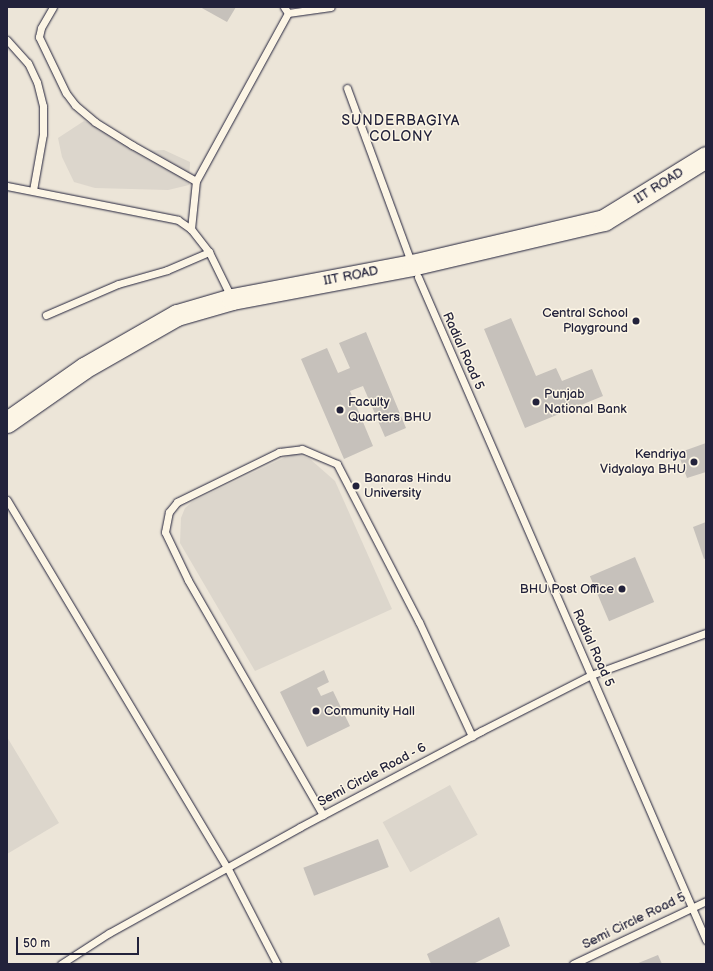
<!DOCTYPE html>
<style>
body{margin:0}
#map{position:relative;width:713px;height:971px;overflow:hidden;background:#fcf5e5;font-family:"Balsamiq Sans",sans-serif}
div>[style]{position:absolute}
.built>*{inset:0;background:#ece5d8;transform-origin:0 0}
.green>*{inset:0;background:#dcd6cc;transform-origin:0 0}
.building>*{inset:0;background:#c6c1bb;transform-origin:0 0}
.roads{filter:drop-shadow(0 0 1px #22223b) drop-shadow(0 0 1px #22223b)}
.lane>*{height:7px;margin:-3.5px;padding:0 3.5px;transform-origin:3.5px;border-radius:3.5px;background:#fcf5e5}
.secondary>*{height:21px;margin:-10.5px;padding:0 10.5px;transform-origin:10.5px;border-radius:10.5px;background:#fcf5e5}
.dots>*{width:11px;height:11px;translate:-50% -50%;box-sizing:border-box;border:2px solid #fcf5e5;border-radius:50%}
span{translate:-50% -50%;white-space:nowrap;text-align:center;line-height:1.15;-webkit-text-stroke:3px #fcf5e5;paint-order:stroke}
.street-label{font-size:13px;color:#22223b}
.poi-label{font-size:13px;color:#22223b}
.right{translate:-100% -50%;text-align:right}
.left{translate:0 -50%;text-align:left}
.neighbourhood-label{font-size:14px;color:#22223b;letter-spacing:1px}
.frame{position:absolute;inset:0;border:8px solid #22223b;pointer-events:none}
.scale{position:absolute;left:16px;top:937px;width:123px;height:18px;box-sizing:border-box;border:2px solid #22223b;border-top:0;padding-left:5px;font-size:12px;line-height:14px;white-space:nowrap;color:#22223b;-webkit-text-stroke:3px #fcf5e5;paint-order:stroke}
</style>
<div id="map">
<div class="built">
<i style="left:7px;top:7px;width:699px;height:957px"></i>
</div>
<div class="green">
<i style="clip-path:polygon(84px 121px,106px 129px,119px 142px,139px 151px,164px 150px,190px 162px,189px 185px,168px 190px,95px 188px,74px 182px,62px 157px,58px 138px)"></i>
<i style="clip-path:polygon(294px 453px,310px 459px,335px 481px,392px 609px,255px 671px,180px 543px,181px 518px,185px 508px,192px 502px)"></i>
<i style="clip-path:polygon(7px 737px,59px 823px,7px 854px)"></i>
<i style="left:450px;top:785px;width:57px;height:77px;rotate:61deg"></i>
</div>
<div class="building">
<i style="clip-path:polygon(200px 7px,236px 7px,227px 22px)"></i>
<i style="clip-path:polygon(511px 318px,536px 376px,556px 368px,562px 381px,592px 369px,603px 396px,525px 428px,484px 329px)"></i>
<i style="clip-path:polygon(366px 332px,406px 428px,385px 437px,363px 386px,350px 391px,373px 446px,344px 459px,301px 359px,327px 348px,338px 373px,350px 368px,339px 343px)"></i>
<i style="clip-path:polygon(706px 443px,706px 472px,687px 478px,678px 453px)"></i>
<i style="clip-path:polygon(706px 522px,706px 558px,704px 559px,693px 527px)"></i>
<i style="left:635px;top:557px;width:49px;height:49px;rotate:67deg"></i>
<i style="clip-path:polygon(324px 670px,329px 682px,317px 688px,321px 696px,333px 691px,350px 726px,307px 747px,280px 692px)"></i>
<i style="left:378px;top:839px;width:30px;height:80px;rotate:69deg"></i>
<i style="clip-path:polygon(499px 917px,510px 946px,473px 964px,431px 964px,427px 954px)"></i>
<i style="clip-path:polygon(658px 955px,662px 964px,636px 964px)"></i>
</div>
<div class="roads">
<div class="lane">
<i style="left:53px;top:7px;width:24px;rotate:120deg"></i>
<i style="left:41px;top:28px;width:9px;rotate:103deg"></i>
<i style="left:39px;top:37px;width:62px;rotate:64.3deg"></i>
<i style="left:66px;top:93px;width:15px;rotate:53deg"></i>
<i style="left:75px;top:105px;width:26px;rotate:40deg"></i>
<i style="left:95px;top:122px;width:44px;rotate:31.9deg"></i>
<i style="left:132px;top:145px;width:73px;rotate:29.4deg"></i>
<i style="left:284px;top:7px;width:7px;rotate:56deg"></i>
<i style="left:288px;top:13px;width:43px;rotate:-7.9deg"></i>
<i style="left:7px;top:40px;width:31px;rotate:48deg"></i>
<i style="left:28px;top:63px;width:21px;rotate:65deg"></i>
<i style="left:37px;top:82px;width:25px;rotate:76deg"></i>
<i style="left:43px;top:106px;width:28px;rotate:90deg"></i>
<i style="left:43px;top:134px;width:57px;rotate:100.1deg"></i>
<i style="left:347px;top:88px;width:185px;rotate:69.8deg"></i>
<i style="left:7px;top:186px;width:174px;rotate:11.2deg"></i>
<i style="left:178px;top:220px;width:16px;rotate:35deg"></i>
<i style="left:191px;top:229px;width:29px;rotate:52deg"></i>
<i style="left:209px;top:252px;width:50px;rotate:63.9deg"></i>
<i style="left:191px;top:229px;width:48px;rotate:-84.1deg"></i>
<i style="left:196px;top:181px;width:192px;rotate:-61.3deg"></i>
<i style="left:418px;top:277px;width:723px;rotate:66.52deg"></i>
<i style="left:46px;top:315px;width:78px;rotate:-23.3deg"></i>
<i style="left:118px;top:284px;width:51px;rotate:-15.9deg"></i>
<i style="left:167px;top:270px;width:46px;rotate:-23.2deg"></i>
<i style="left:7px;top:500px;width:428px;rotate:59.1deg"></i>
<i style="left:227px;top:867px;width:109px;rotate:62.7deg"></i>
<i style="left:323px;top:815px;width:271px;rotate:-119.9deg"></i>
<i style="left:188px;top:580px;width:53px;rotate:-115.6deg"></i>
<i style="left:165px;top:532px;width:20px;rotate:-79deg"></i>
<i style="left:169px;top:512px;width:13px;rotate:-51deg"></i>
<i style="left:177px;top:502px;width:114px;rotate:-26.1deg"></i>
<i style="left:279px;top:452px;width:23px;rotate:-7deg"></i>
<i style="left:302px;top:449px;width:38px;rotate:23deg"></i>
<i style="left:337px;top:464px;width:178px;rotate:62.6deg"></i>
<i style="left:419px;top:622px;width:126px;rotate:65.1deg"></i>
<i style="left:61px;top:964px;width:57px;rotate:-32.9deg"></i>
<i style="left:109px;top:933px;width:218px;rotate:-29deg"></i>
<i style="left:300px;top:827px;width:205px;rotate:-27.9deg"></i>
<i style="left:481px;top:731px;width:123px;rotate:-27deg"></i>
<i style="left:591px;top:675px;width:122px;rotate:-20.1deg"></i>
<i style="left:573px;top:964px;width:147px;rotate:-25.3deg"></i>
</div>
<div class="secondary">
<i style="left:7px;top:422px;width:94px;rotate:-35deg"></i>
<i style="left:84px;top:368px;width:107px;rotate:-29.7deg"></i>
<i style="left:177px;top:315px;width:57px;rotate:-16.2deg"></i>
<i style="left:232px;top:299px;width:183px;rotate:-10.7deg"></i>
<i style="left:412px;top:265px;width:197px;rotate:-13.2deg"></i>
<i style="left:604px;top:220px;width:120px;rotate:-31.7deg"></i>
</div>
</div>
<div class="dots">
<i style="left:636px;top:321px;background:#22223b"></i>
<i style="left:536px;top:402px;background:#22223b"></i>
<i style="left:340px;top:410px;background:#22223b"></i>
<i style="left:694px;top:462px;background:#22223b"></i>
<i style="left:356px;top:486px;background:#22223b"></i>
<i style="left:622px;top:589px;background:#22223b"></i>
<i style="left:316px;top:711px;background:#22223b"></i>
</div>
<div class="street-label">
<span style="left:659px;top:186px;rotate:-32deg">IIT ROAD</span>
<span style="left:351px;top:276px;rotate:-11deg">IIT ROAD</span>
<span style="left:463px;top:351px;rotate:66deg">Radial Road 5</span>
<span style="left:593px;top:648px;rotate:66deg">Radial Road 5</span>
<span style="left:372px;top:775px;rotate:-28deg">Semi Circle Road - 6</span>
<span style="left:634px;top:921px;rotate:-26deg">Semi Circle Road 5</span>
</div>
<div class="poi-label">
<span class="right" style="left:628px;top:321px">Central School<br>Playground</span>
<span class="left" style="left:544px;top:402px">Punjab<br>National Bank</span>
<span class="left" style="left:348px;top:410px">Faculty<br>Quarters BHU</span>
<span class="right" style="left:686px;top:462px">Kendriya<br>Vidyalaya BHU</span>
<span class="left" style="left:364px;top:486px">Banaras Hindu<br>University</span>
<span class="right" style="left:614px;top:589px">BHU Post Office</span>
<span class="left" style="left:324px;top:711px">Community Hall</span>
</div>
<div class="neighbourhood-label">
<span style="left:401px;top:129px">SUNDERBAGIYA<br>COLONY</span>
</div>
<div class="frame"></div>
<div class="scale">50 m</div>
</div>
